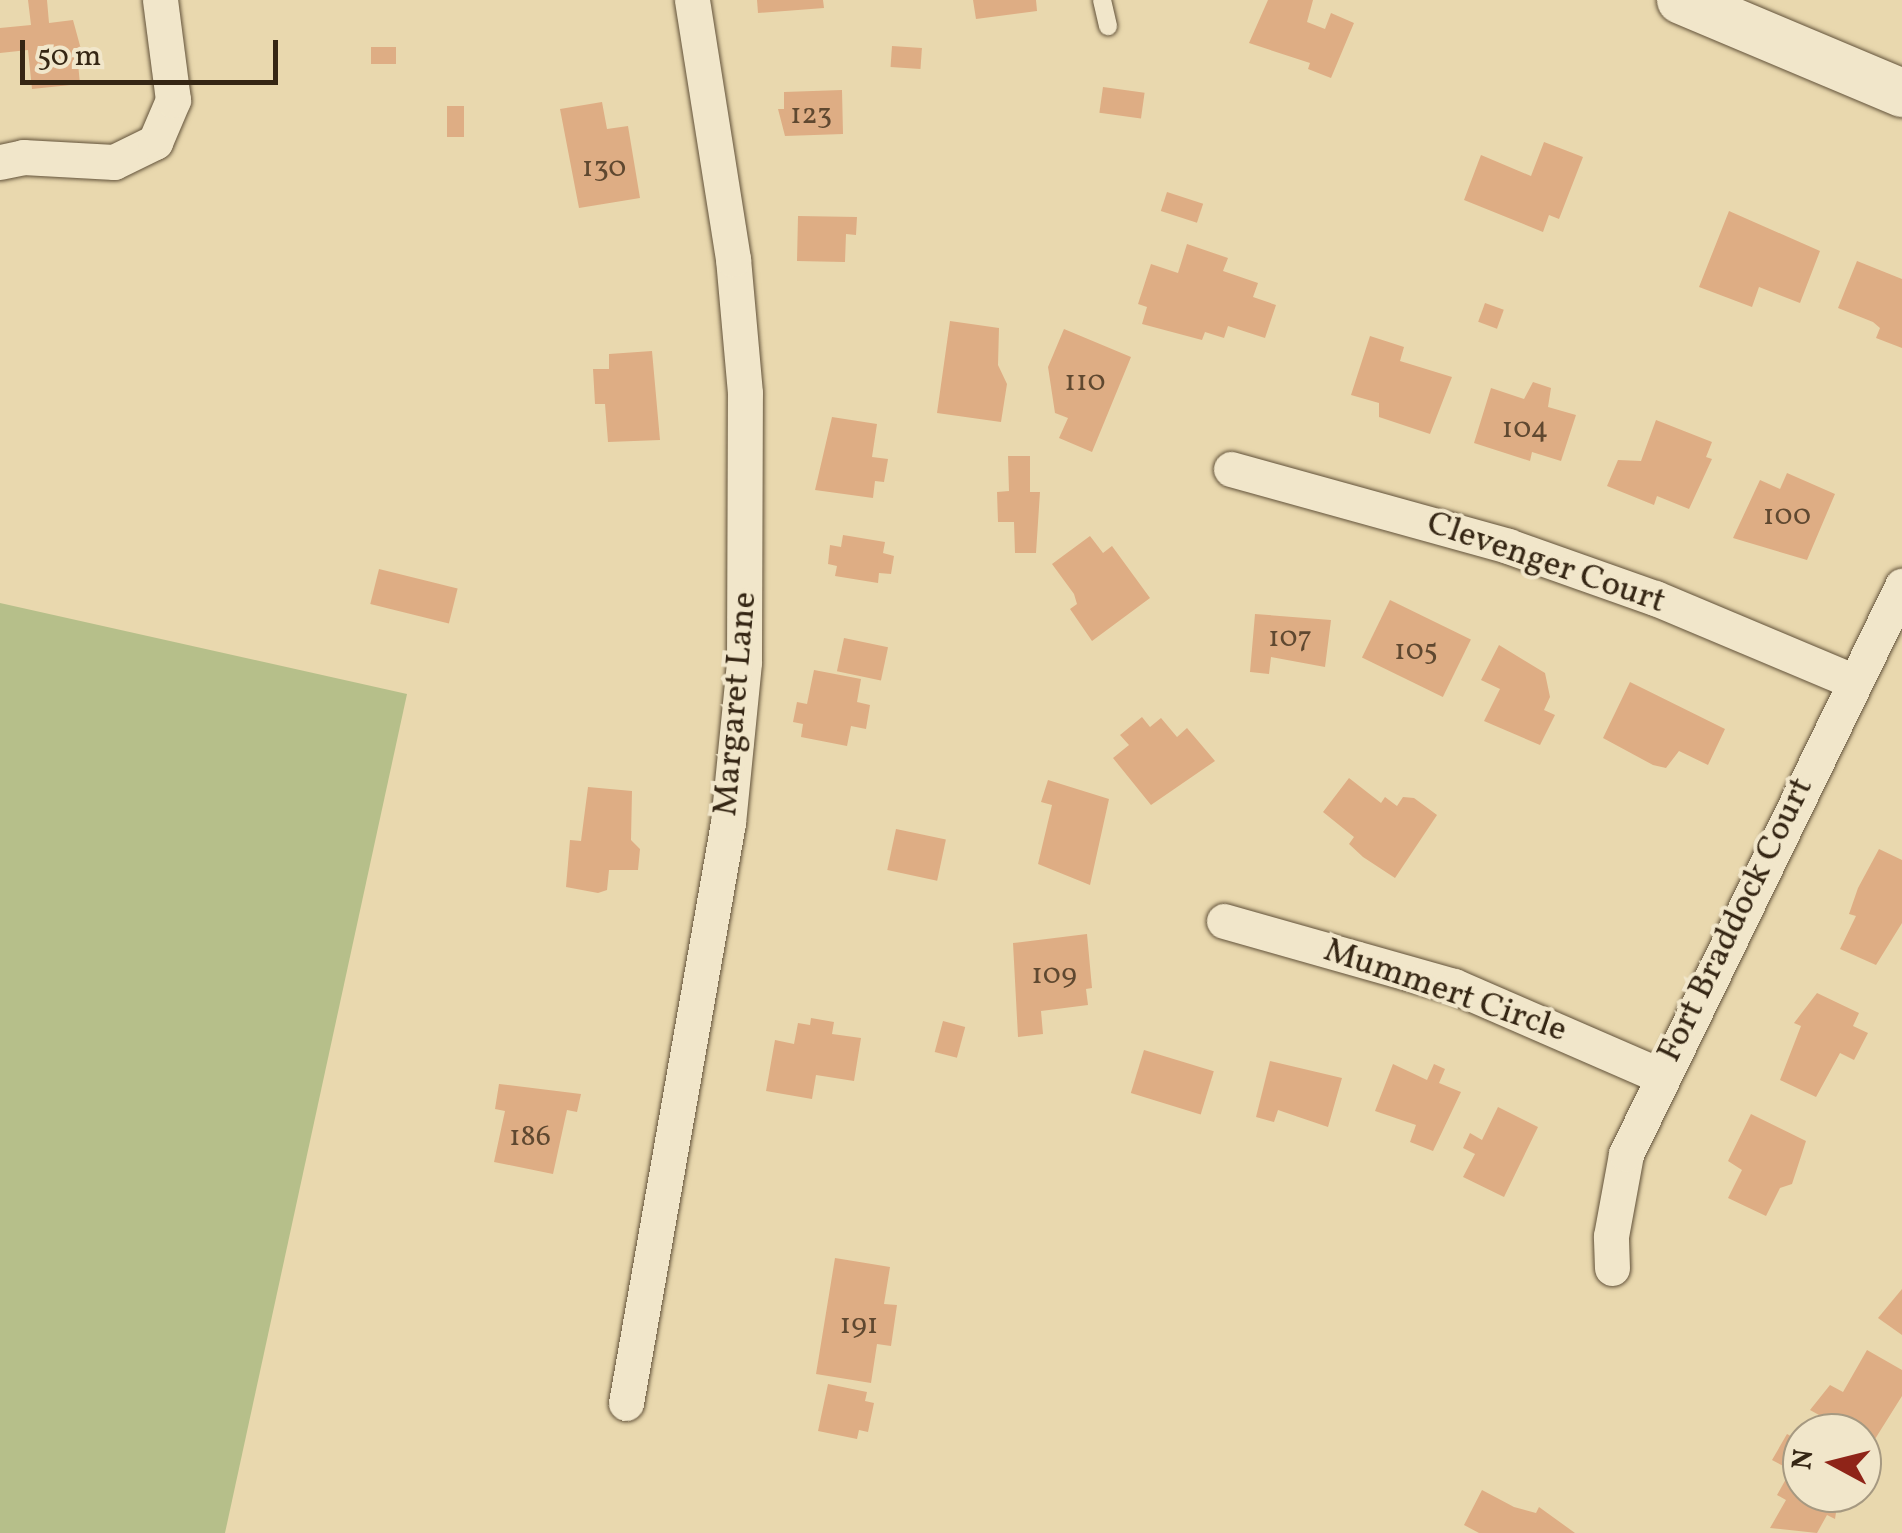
<!DOCTYPE html>
<style>
body{margin:0}
#map{position:relative;width:1902px;height:1533px;overflow:hidden;background:#e9d8ae;font-family:Vollkorn,serif}
div>[style]{position:absolute}
.green>*{inset:0;background:#b6bf8a}
.building>*{inset:0;background:#dead84;transform-origin:0 0}
.roads{filter:drop-shadow(0 0 2px #62523a) drop-shadow(0 0 2px #62523a)}
.service>*{height:18px;margin:-9px;padding:0 9px;transform-origin:9px;border-radius:9px;background:#f1e6ca}
.minor>*{height:35px;margin:-17.5px;padding:0 17.5px;transform-origin:17.5px;border-radius:17.5px;background:#f1e6ca}
.secondary>*{height:48px;margin:-24px;padding:0 24px;transform-origin:24px;border-radius:24px;background:#f1e6ca}
span{translate:-50% -50%;white-space:nowrap;text-align:center;line-height:1.15;-webkit-text-stroke:8px #f1e6ca;paint-order:stroke}
.number-label{font-size:30px;color:#5f4830}
.number-label span{-webkit-text-stroke-width:0}
.street-label{font-size:35px;color:#352614}
.north{position:absolute;left:1782px;top:1413px;width:100px;height:100px;box-sizing:border-box;background:#f1e6ca;border:2px solid #a69981;border-radius:50%;rotate:277deg;font-size:28px;font-weight:700;line-height:40px;text-align:center;color:#352614}
.north::after{content:'';display:block;margin:auto;width:35px;height:45px;background:#8f2418;clip-path:polygon(50% 0,100% 100%,50% 72%,0 100%)}
.scale{position:absolute;left:20px;top:40px;width:258px;height:45px;box-sizing:border-box;border:5px solid #352614;border-top:0;padding-left:12px;font-size:30px;line-height:35px;white-space:nowrap;color:#352614;-webkit-text-stroke:8px #f1e6ca;paint-order:stroke}
</style>
<div id="map">
<div class="green">
<i style="clip-path:polygon(0 603px,407px 694px,225px 1533px,0 1533px)"></i>
</div>
<div class="building">
<i style="clip-path:polygon(28px 0,47px 0,49px 23px,73px 20px,82px 53px,77px 53px,80px 84px,32px 89px,28px 50px,0 53px,0 28px,31px 25px)"></i>
<i style="clip-path:polygon(757px 0,823px 0,824px 8px,758px 13px)"></i>
<i style="clip-path:polygon(973px 0,1036px 0,1037px 11px,976px 19px)"></i>
<i style="clip-path:polygon(1268px 0,1313px 0,1307px 22px,1325px 29px,1331px 13px,1354px 23px,1331px 78px,1308px 69px,1310px 63px,1249px 43px)"></i>
<i style="left:892px;top:46px;width:30px;height:21px;rotate:4deg"></i>
<i style="left:371px;top:47px;width:25px;height:17px"></i>
<i style="left:1103px;top:87px;width:42px;height:26px;rotate:8deg"></i>
<i style="clip-path:polygon(842px 90px,843px 134px,785px 136px,778px 109px,784px 109px,784px 92px)"></i>
<i style="clip-path:polygon(602px 102px,607px 129px,628px 126px,640px 198px,579px 208px,560px 109px)"></i>
<i style="left:447px;top:106px;width:17px;height:31px"></i>
<i style="clip-path:polygon(1544px 142px,1583px 157px,1559px 219px,1549px 215px,1543px 232px,1464px 200px,1481px 155px,1531px 176px)"></i>
<i style="left:1167px;top:192px;width:38px;height:20px;rotate:18deg"></i>
<i style="clip-path:polygon(1729px 211px,1820px 251px,1800px 303px,1759px 287px,1752px 307px,1699px 287px)"></i>
<i style="clip-path:polygon(798px 216px,857px 217px,856px 235px,846px 234px,845px 262px,797px 261px)"></i>
<i style="clip-path:polygon(1187px 244px,1228px 258px,1223px 271px,1258px 283px,1253px 297px,1276px 305px,1265px 338px,1228px 326px,1224px 338px,1205px 332px,1202px 340px,1142px 324px,1147px 307px,1138px 304px,1151px 264px,1178px 273px)"></i>
<i style="clip-path:polygon(1857px 261px,1902px 279px,1902px 348px,1876px 338px,1880px 328px,1873px 322px,1838px 308px)"></i>
<i style="left:1485px;top:303px;width:20px;height:20px;rotate:20deg"></i>
<i style="clip-path:polygon(950px 321px,999px 328px,998px 365px,1007px 384px,1001px 422px,937px 413px)"></i>
<i style="clip-path:polygon(1064px 329px,1131px 357px,1092px 452px,1059px 438px,1068px 418px,1055px 413px,1048px 367px)"></i>
<i style="clip-path:polygon(1370px 336px,1404px 347px,1400px 361px,1452px 377px,1430px 434px,1379px 417px,1379px 403px,1351px 395px)"></i>
<i style="clip-path:polygon(652px 351px,660px 440px,608px 442px,605px 404px,595px 404px,593px 369px,609px 369px,609px 354px)"></i>
<i style="clip-path:polygon(1533px 382px,1551px 388px,1548px 407px,1576px 415px,1561px 461px,1532px 452px,1530px 461px,1474px 443px,1491px 388px,1524px 399px)"></i>
<i style="clip-path:polygon(832px 417px,877px 424px,872px 457px,888px 459px,884px 482px,875px 481px,873px 498px,815px 490px)"></i>
<i style="clip-path:polygon(1656px 420px,1712px 442px,1706px 457px,1712px 459px,1689px 509px,1657px 496px,1654px 505px,1607px 486px,1618px 460px,1641px 461px)"></i>
<i style="clip-path:polygon(1008px 456px,1030px 456px,1030px 492px,1040px 492px,1036px 553px,1015px 553px,1014px 522px,998px 522px,997px 492px,1009px 491px)"></i>
<i style="clip-path:polygon(1787px 473px,1835px 494px,1807px 560px,1733px 538px,1760px 480px,1780px 489px)"></i>
<i style="clip-path:polygon(843px 535px,885px 542px,883px 553px,894px 556px,891px 574px,879px 573px,878px 583px,835px 576px,837px 566px,828px 564px,830px 545px,841px 547px)"></i>
<i style="clip-path:polygon(1090px 536px,1103px 553px,1112px 546px,1150px 598px,1092px 641px,1070px 609px,1077px 604px,1074px 594px,1052px 564px)"></i>
<i style="left:379px;top:569px;width:81px;height:36px;rotate:14deg"></i>
<i style="left:1390px;top:600px;width:90px;height:64px;rotate:26deg"></i>
<i style="clip-path:polygon(1255px 614px,1331px 620px,1325px 667px,1271px 657px,1269px 674px,1250px 672px)"></i>
<i style="left:844px;top:638px;width:45px;height:34px;rotate:12deg"></i>
<i style="clip-path:polygon(1499px 645px,1545px 673px,1550px 697px,1544px 710px,1555px 715px,1540px 745px,1484px 721px,1500px 689px,1481px 680px)"></i>
<i style="clip-path:polygon(814px 670px,861px 679px,857px 702px,870px 705px,866px 729px,851px 726px,847px 746px,801px 737px,803px 724px,793px 722px,797px 702px,807px 704px)"></i>
<i style="clip-path:polygon(1630px 682px,1725px 729px,1708px 765px,1679px 751px,1666px 768px,1653px 765px,1603px 738px)"></i>
<i style="clip-path:polygon(1142px 717px,1150px 727px,1161px 718px,1177px 737px,1187px 728px,1215px 761px,1151px 805px,1113px 758px,1129px 745px,1120px 735px)"></i>
<i style="clip-path:polygon(1349px 778px,1381px 803px,1385px 797px,1397px 806px,1403px 797px,1414px 798px,1437px 815px,1395px 878px,1363px 857px,1349px 844px,1354px 837px,1323px 812px)"></i>
<i style="clip-path:polygon(1048px 780px,1109px 799px,1090px 885px,1038px 864px,1052px 805px,1041px 802px)"></i>
<i style="clip-path:polygon(588px 787px,632px 791px,631px 840px,640px 849px,638px 870px,609px 870px,607px 890px,598px 893px,566px 887px,570px 840px,581px 841px)"></i>
<i style="left:896px;top:829px;width:51px;height:42px;rotate:12deg"></i>
<i style="clip-path:polygon(1879px 849px,1902px 860px,1902px 923px,1876px 965px,1840px 949px,1856px 916px,1849px 914px,1858px 888px)"></i>
<i style="clip-path:polygon(1087px 934px,1092px 988px,1086px 989px,1088px 1005px,1041px 1011px,1043px 1034px,1018px 1037px,1013px 943px)"></i>
<i style="clip-path:polygon(1817px 993px,1859px 1013px,1853px 1026px,1868px 1033px,1854px 1060px,1840px 1053px,1816px 1097px,1780px 1080px,1801px 1026px,1794px 1023px)"></i>
<i style="clip-path:polygon(811px 1018px,834px 1022px,832px 1034px,861px 1038px,854px 1081px,816px 1075px,812px 1099px,766px 1091px,775px 1040px,794px 1044px,798px 1023px,810px 1025px)"></i>
<i style="left:943px;top:1021px;width:23px;height:32px;rotate:15deg"></i>
<i style="left:1144px;top:1050px;width:73px;height:45px;rotate:17deg"></i>
<i style="clip-path:polygon(1270px 1061px,1342px 1078px,1328px 1127px,1278px 1110px,1274px 1122px,1256px 1117px)"></i>
<i style="clip-path:polygon(1393px 1064px,1427px 1080px,1434px 1064px,1445px 1069px,1439px 1083px,1461px 1092px,1433px 1151px,1410px 1142px,1416px 1125px,1375px 1111px)"></i>
<i style="clip-path:polygon(499px 1084px,581px 1094px,577px 1112px,567px 1110px,553px 1174px,494px 1162px,505px 1111px,495px 1109px)"></i>
<i style="clip-path:polygon(1498px 1107px,1538px 1127px,1504px 1197px,1463px 1177px,1475px 1154px,1463px 1148px,1470px 1133px,1482px 1140px)"></i>
<i style="clip-path:polygon(1751px 1114px,1806px 1141px,1792px 1184px,1780px 1188px,1766px 1216px,1728px 1198px,1742px 1170px,1728px 1161px)"></i>
<i style="clip-path:polygon(835px 1258px,890px 1267px,884px 1304px,897px 1305px,891px 1346px,877px 1344px,871px 1383px,816px 1374px)"></i>
<i style="clip-path:polygon(1902px 1289px,1902px 1335px,1878px 1318px)"></i>
<i style="clip-path:polygon(1867px 1350px,1902px 1370px,1902px 1396px,1865px 1455px,1862px 1433px,1826px 1433px,1828px 1420px,1810px 1410px,1830px 1385px,1843px 1392px)"></i>
<i style="clip-path:polygon(828px 1384px,867px 1392px,865px 1401px,874px 1403px,868px 1432px,859px 1430px,857px 1439px,818px 1431px)"></i>
<i style="clip-path:polygon(1787px 1434px,1802px 1442px,1802px 1493px,1839px 1493px,1835px 1519px,1827px 1515px,1817px 1533px,1770px 1528px,1786px 1500px,1777px 1495px,1791px 1470px,1772px 1460px)"></i>
<i style="clip-path:polygon(1482px 1490px,1514px 1507px,1536px 1513px,1539px 1507px,1575px 1533px,1479px 1533px,1464px 1525px)"></i>
</div>
<div class="roads">
<div class="service">
<i style="left:1102px;top:0;width:27px;rotate:77deg"></i>
</div>
<div class="minor">
<i style="left:0;top:162px;width:24px;rotate:-12deg"></i>
<i style="left:23px;top:157px;width:91px;rotate:3.1deg"></i>
<i style="left:114px;top:162px;width:46px;rotate:-26deg"></i>
<i style="left:155px;top:142px;width:46px;rotate:-66.8deg"></i>
<i style="left:173px;top:100px;width:101px;rotate:-97.4deg"></i>
<i style="left:1231px;top:469px;width:288px;rotate:15.5deg"></i>
<i style="left:1508px;top:546px;width:156px;rotate:19.5deg"></i>
<i style="left:1655px;top:598px;width:214px;rotate:22.8deg"></i>
<i style="left:1224px;top:921px;width:239px;rotate:15.8deg"></i>
<i style="left:1454px;top:986px;width:226px;rotate:23.5deg"></i>
<i style="left:1612px;top:1268px;width:32px;rotate:-92deg"></i>
<i style="left:1611px;top:1236px;width:83px;rotate:-79.6deg"></i>
<i style="left:1626px;top:1154px;width:632px;rotate:-64.08deg"></i>
<i style="left:626px;top:1403px;width:589px;rotate:-80.03deg"></i>
<i style="left:728px;top:823px;width:162px;rotate:-84.3deg"></i>
<i style="left:744px;top:662px;width:269px;rotate:-89.8deg"></i>
<i style="left:745px;top:393px;width:135px;rotate:-95.1deg"></i>
<i style="left:733px;top:259px;width:262px;rotate:-99deg"></i>
</div>
<div class="secondary">
<i style="left:1681px;top:0;width:240px;rotate:22.8deg"></i>
</div>
</div>
<div class="number-label">
<span style="left:811px;top:115px">123</span>
<span style="left:604px;top:168px">130</span>
<span style="left:1085px;top:382px">110</span>
<span style="left:1525px;top:429px">104</span>
<span style="left:1787px;top:516px">100</span>
<span style="left:1290px;top:638px">107</span>
<span style="left:1416px;top:651px">105</span>
<span style="left:1054px;top:975px">109</span>
<span style="left:530px;top:1137px">186</span>
<span style="left:859px;top:1325px">191</span>
</div>
<div class="street-label">
<span style="left:1546px;top:563px;rotate:19deg">Clevenger Court</span>
<span style="left:736px;top:704px;rotate:-85deg">Margaret Lane</span>
<span style="left:1736px;top:920px;rotate:-64deg">Fort Braddock Court</span>
<span style="left:1445px;top:991px;rotate:19deg">Mummert Circle</span>
</div>
<div class="north">N</div>
<div class="scale">50 m</div>
</div>
